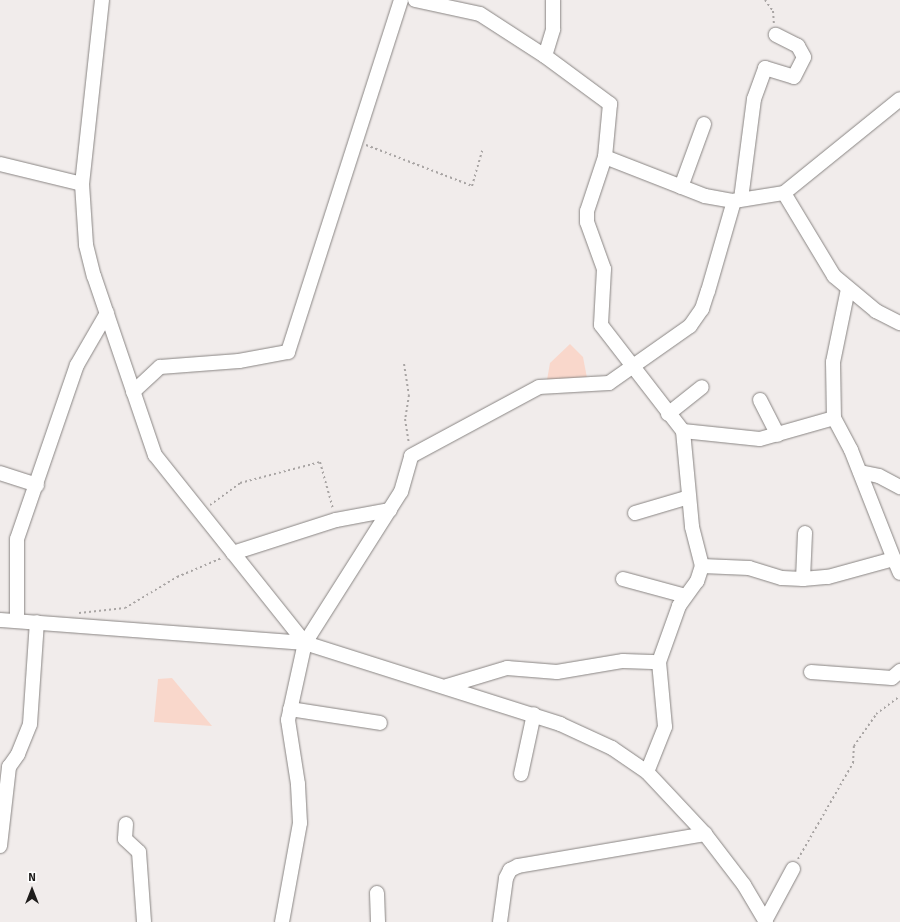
<!DOCTYPE html>
<style>
body{margin:0}
#map{position:relative;width:900px;height:922px;overflow:hidden;background:#f1eceb;font-family:Signika,sans-serif}
div>[style]{position:absolute}
.green>*{inset:0;background:#f9d7cb}
.path>*{height:2px;margin-top:-1px;transform-origin:0;background:repeating-linear-gradient(90deg,#a9a5a4 0 2px,transparent 0 5px)}
.roads{filter:drop-shadow(0 0 1px #898583) drop-shadow(0 0 1px #898583)}
.minor>*{height:14px;margin:-7px;padding:0 7px;transform-origin:7px;border-radius:7px;background:#fff}
span{translate:-50% -50%;white-space:nowrap;text-align:center;line-height:1.15;-webkit-text-stroke:3px #fff;paint-order:stroke}
.north{position:absolute;left:12px;top:870px;width:40px;height:40px;-webkit-text-stroke:3px #fff;paint-order:stroke;rotate:0deg;font-size:11px;font-weight:700;line-height:16px;text-align:center;color:#1f1d1c}
.north::after{content:'';display:block;margin:auto;width:14px;height:18px;background:#1f1d1c;clip-path:polygon(50% 0,100% 100%,50% 72%,0 100%)}
</style>
<div id="map">
<div class="green">
<i style="clip-path:polygon(570px 344px,583px 357px,587px 378px,547px 380px,550px 363px)"></i>
<i style="clip-path:polygon(172px 678px,212px 726px,154px 722px,158px 679px)"></i>
</div>
<div class="path">
<i style="left:765px;top:0;width:14px;rotate:54deg"></i>
<i style="left:773px;top:11px;width:13px;rotate:86deg"></i>
<i style="left:366px;top:145px;width:114px;rotate:21.1deg"></i>
<i style="left:472px;top:186px;width:37px;rotate:-74deg"></i>
<i style="left:404px;top:364px;width:31px;rotate:81deg"></i>
<i style="left:409px;top:395px;width:24px;rotate:99deg"></i>
<i style="left:405px;top:419px;width:25px;rotate:81deg"></i>
<i style="left:210px;top:505px;width:37px;rotate:-36deg"></i>
<i style="left:240px;top:483px;width:83px;rotate:-14.7deg"></i>
<i style="left:320px;top:462px;width:49px;rotate:74.5deg"></i>
<i style="left:79px;top:613px;width:46px;rotate:-6.2deg"></i>
<i style="left:125px;top:608px;width:61px;rotate:-30.8deg"></i>
<i style="left:177px;top:577px;width:49px;rotate:-22.9deg"></i>
<i style="left:798px;top:859px;width:111px;rotate:-60.2deg"></i>
<i style="left:853px;top:763px;width:17px;rotate:-87deg"></i>
<i style="left:854px;top:746px;width:39px;rotate:-55deg"></i>
<i style="left:876px;top:714px;width:30px;rotate:-37deg"></i>
</div>
<div class="roads">
<div class="minor">
<i style="left:102px;top:0;width:185px;rotate:96.2deg"></i>
<i style="left:82px;top:184px;width:61px;rotate:86.2deg"></i>
<i style="left:86px;top:245px;width:32px;rotate:76deg"></i>
<i style="left:94px;top:276px;width:189px;rotate:71.2deg"></i>
<i style="left:155px;top:455px;width:241px;rotate:51.4deg"></i>
<i style="left:415px;top:0;width:66px;rotate:12.2deg"></i>
<i style="left:480px;top:14px;width:77px;rotate:32.9deg"></i>
<i style="left:545px;top:56px;width:81px;rotate:36.4deg"></i>
<i style="left:610px;top:104px;width:53px;rotate:95.4deg"></i>
<i style="left:605px;top:157px;width:57px;rotate:108.4deg"></i>
<i style="left:587px;top:211px;width:11px;rotate:90deg"></i>
<i style="left:587px;top:222px;width:50px;rotate:70.1deg"></i>
<i style="left:604px;top:269px;width:56px;rotate:93.1deg"></i>
<i style="left:601px;top:325px;width:134px;rotate:52.3deg"></i>
<i style="left:683px;top:431px;width:96px;rotate:84.6deg"></i>
<i style="left:692px;top:527px;width:40px;rotate:75.6deg"></i>
<i style="left:702px;top:566px;width:16px;rotate:108deg"></i>
<i style="left:697px;top:581px;width:31px;rotate:126deg"></i>
<i style="left:679px;top:606px;width:59px;rotate:109.7deg"></i>
<i style="left:659px;top:662px;width:65px;rotate:84.7deg"></i>
<i style="left:665px;top:727px;width:48px;rotate:111.8deg"></i>
<i style="left:545px;top:56px;width:28px;rotate:-73deg"></i>
<i style="left:553px;top:29px;width:29px;rotate:-90deg"></i>
<i style="left:605px;top:157px;width:107px;rotate:21.3deg"></i>
<i style="left:705px;top:196px;width:29px;rotate:10deg"></i>
<i style="left:734px;top:201px;width:51px;rotate:-9.1deg"></i>
<i style="left:784px;top:193px;width:149px;rotate:-39deg"></i>
<i style="left:0;top:164px;width:84px;rotate:13.7deg"></i>
<i style="left:681px;top:187px;width:67px;rotate:-69.9deg"></i>
<i style="left:784px;top:193px;width:97px;rotate:58.9deg"></i>
<i style="left:834px;top:276px;width:55px;rotate:39.8deg"></i>
<i style="left:876px;top:311px;width:27px;rotate:27deg"></i>
<i style="left:741px;top:199px;width:101px;rotate:-82.6deg"></i>
<i style="left:754px;top:99px;width:33px;rotate:-70deg"></i>
<i style="left:765px;top:68px;width:30px;rotate:17deg"></i>
<i style="left:794px;top:77px;width:22px;rotate:-63deg"></i>
<i style="left:804px;top:57px;width:13px;rotate:-119deg"></i>
<i style="left:798px;top:46px;width:25px;rotate:-153deg"></i>
<i style="left:848px;top:289px;width:75px;rotate:101.6deg"></i>
<i style="left:833px;top:362px;width:56px;rotate:89deg"></i>
<i style="left:834px;top:418px;width:36px;rotate:62deg"></i>
<i style="left:851px;top:450px;width:117px;rotate:68.5deg"></i>
<i style="left:133px;top:392px;width:37px;rotate:-43deg"></i>
<i style="left:160px;top:367px;width:79px;rotate:-4.3deg"></i>
<i style="left:239px;top:361px;width:50px;rotate:-10.4deg"></i>
<i style="left:288px;top:352px;width:370px;rotate:-72.2deg"></i>
<i style="left:760px;top:400px;width:39px;rotate:63deg"></i>
<i style="left:668px;top:414px;width:43px;rotate:-38.5deg"></i>
<i style="left:683px;top:431px;width:77px;rotate:5.9deg"></i>
<i style="left:760px;top:439px;width:77px;rotate:-15.8deg"></i>
<i style="left:860px;top:472px;width:19px;rotate:12deg"></i>
<i style="left:879px;top:476px;width:24px;rotate:28deg"></i>
<i style="left:0;top:473px;width:39px;rotate:18deg"></i>
<i style="left:635px;top:513px;width:56px;rotate:-16.5deg"></i>
<i style="left:233px;top:553px;width:108px;rotate:-17.8deg"></i>
<i style="left:336px;top:520px;width:55px;rotate:-10.5deg"></i>
<i style="left:702px;top:566px;width:47px;rotate:2.4deg"></i>
<i style="left:749px;top:568px;width:34px;rotate:17deg"></i>
<i style="left:782px;top:578px;width:21px;rotate:3deg"></i>
<i style="left:803px;top:579px;width:25px;rotate:-5deg"></i>
<i style="left:828px;top:577px;width:68px;rotate:-15.3deg"></i>
<i style="left:894px;top:559px;width:15px;rotate:67deg"></i>
<i style="left:623px;top:579px;width:65px;rotate:15.1deg"></i>
<i style="left:803px;top:579px;width:46px;rotate:-87.5deg"></i>
<i style="left:0;top:620px;width:306px;rotate:4.3deg"></i>
<i style="left:305px;top:643px;width:268px;rotate:17.6deg"></i>
<i style="left:560px;top:724px;width:57px;rotate:24.8deg"></i>
<i style="left:612px;top:748px;width:42px;rotate:34.4deg"></i>
<i style="left:647px;top:772px;width:85px;rotate:46.9deg"></i>
<i style="left:705px;top:834px;width:64px;rotate:52.6deg"></i>
<i style="left:744px;top:885px;width:43px;rotate:59.3deg"></i>
<i style="left:17px;top:621px;width:82px;rotate:-90deg"></i>
<i style="left:17px;top:539px;width:184px;rotate:-71deg"></i>
<i style="left:77px;top:365px;width:60px;rotate:-60deg"></i>
<i style="left:811px;top:672px;width:81px;rotate:4.2deg"></i>
<i style="left:892px;top:678px;width:11px;rotate:-41deg"></i>
<i style="left:447px;top:686px;width:63px;rotate:-16.7deg"></i>
<i style="left:507px;top:668px;width:50px;rotate:4.6deg"></i>
<i style="left:557px;top:672px;width:67px;rotate:-9.5deg"></i>
<i style="left:623px;top:661px;width:36px;rotate:2deg"></i>
<i style="left:290px;top:709px;width:91px;rotate:8.8deg"></i>
<i style="left:521px;top:774px;width:61px;rotate:-77.8deg"></i>
<i style="left:126px;top:824px;width:15px;rotate:94deg"></i>
<i style="left:125px;top:839px;width:19px;rotate:43deg"></i>
<i style="left:139px;top:852px;width:70px;rotate:85.9deg"></i>
<i style="left:0;top:846px;width:80px;rotate:-83.5deg"></i>
<i style="left:9px;top:767px;width:16px;rotate:-55deg"></i>
<i style="left:18px;top:754px;width:32px;rotate:-68deg"></i>
<i style="left:30px;top:724px;width:102px;rotate:-86.1deg"></i>
<i style="left:377px;top:893px;width:29px;rotate:88deg"></i>
<i style="left:765px;top:921px;width:59px;rotate:-61.7deg"></i>
<i style="left:282px;top:922px;width:101px;rotate:-79.7deg"></i>
<i style="left:300px;top:823px;width:39px;rotate:-93deg"></i>
<i style="left:298px;top:784px;width:65px;rotate:-98.9deg"></i>
<i style="left:288px;top:720px;width:79px;rotate:-77.6deg"></i>
<i style="left:305px;top:643px;width:179px;rotate:-57.6deg"></i>
<i style="left:401px;top:492px;width:37px;rotate:-74deg"></i>
<i style="left:411px;top:456px;width:145px;rotate:-28.3deg"></i>
<i style="left:539px;top:387px;width:70px;rotate:-3.3deg"></i>
<i style="left:609px;top:383px;width:99px;rotate:-35.1deg"></i>
<i style="left:690px;top:326px;width:21px;rotate:-55deg"></i>
<i style="left:702px;top:309px;width:19px;rotate:-72deg"></i>
<i style="left:708px;top:291px;width:94px;rotate:-73.9deg"></i>
<i style="left:500px;top:922px;width:44px;rotate:-82.2deg"></i>
<i style="left:506px;top:878px;width:9px;rotate:-63deg"></i>
<i style="left:510px;top:870px;width:9px;rotate:-27deg"></i>
<i style="left:518px;top:866px;width:190px;rotate:-9.7deg"></i>
</div>
</div>
<div class="north">N</div>
</div>
